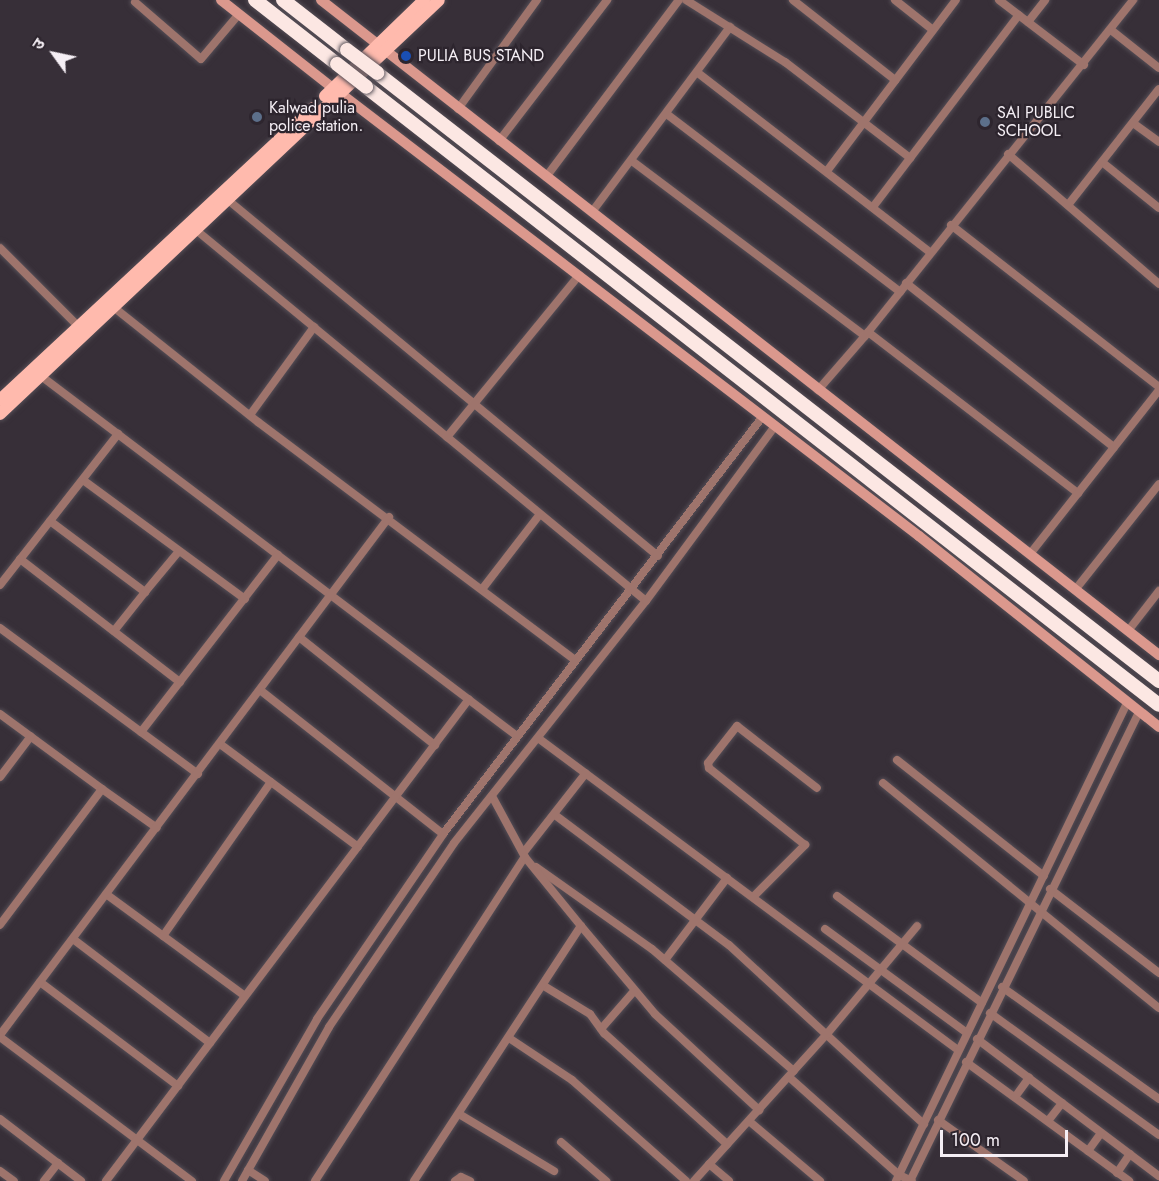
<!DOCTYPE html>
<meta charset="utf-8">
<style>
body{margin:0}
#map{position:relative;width:1159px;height:1181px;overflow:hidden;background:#372f38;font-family:Jost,"Noto Sans Devanagari",sans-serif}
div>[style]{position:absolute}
.roads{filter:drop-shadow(0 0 2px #554e56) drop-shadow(0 0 2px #554e56)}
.street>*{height:8px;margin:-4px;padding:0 4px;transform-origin:4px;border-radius:4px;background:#9e746c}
.secondary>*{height:10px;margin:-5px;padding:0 5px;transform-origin:5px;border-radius:5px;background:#db988d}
.primary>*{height:12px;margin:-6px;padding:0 6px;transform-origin:6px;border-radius:6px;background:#ffbaad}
.highway>*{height:14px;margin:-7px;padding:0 7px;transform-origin:7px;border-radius:7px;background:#fce7e3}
.bridges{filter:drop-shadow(0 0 2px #554e56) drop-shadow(0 0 2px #554e56)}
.highway-bridge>*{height:14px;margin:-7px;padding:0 7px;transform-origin:7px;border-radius:7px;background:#fce7e3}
.dots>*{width:16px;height:16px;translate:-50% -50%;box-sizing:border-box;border:3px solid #2d252e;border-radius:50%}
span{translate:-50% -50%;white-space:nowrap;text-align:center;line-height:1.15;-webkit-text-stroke:4.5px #2d252e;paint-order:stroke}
.poi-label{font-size:16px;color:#f5eff5}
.left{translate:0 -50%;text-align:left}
.north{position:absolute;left:24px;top:24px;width:60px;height:60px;-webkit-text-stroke:4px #2d252e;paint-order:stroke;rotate:303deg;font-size:16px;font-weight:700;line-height:24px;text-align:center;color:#f5eff5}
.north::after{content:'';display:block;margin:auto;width:21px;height:27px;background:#f5eff5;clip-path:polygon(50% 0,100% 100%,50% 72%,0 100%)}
.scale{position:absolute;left:940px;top:1130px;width:128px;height:27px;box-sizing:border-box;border:3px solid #f5eff5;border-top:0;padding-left:8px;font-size:18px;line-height:21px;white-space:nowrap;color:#f5eff5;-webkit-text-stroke:4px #2d252e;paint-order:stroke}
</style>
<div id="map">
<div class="roads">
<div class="street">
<i style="left:686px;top:0;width:117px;rotate:32.1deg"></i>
<i style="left:785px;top:62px;width:158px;rotate:37.5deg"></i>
<i style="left:793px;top:0;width:130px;rotate:38.1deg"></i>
<i style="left:895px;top:0;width:48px;rotate:38.3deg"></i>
<i style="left:999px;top:0;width:107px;rotate:37.4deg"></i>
<i style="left:135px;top:2px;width:87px;rotate:40.8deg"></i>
<i style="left:201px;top:59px;width:59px;rotate:-49.8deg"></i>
<i style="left:1028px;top:22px;width:28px;rotate:-52deg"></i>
<i style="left:1111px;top:30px;width:61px;rotate:38.4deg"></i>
<i style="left:698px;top:73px;width:293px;rotate:37.7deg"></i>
<i style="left:458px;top:109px;width:135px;rotate:-54.1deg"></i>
<i style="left:668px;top:115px;width:292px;rotate:37.3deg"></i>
<i style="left:1133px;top:123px;width:32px;rotate:36deg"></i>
<i style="left:499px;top:141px;width:178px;rotate:-52.5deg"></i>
<i style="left:1008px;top:154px;width:199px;rotate:40.7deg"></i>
<i style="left:632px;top:161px;width:291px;rotate:36.9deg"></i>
<i style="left:1102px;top:162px;width:73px;rotate:38.9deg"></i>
<i style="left:827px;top:171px;width:214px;rotate:-53deg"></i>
<i style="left:546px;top:177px;width:221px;rotate:-53.1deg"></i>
<i style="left:228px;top:200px;width:558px;rotate:39.62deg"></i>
<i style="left:1068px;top:205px;width:147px;rotate:-51.9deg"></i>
<i style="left:873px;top:207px;width:241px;rotate:-52.8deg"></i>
<i style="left:592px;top:212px;width:231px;rotate:-53.3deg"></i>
<i style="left:951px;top:225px;width:264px;rotate:37.9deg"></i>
<i style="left:196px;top:230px;width:583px;rotate:39.5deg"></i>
<i style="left:0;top:248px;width:110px;rotate:45deg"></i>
<i style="left:906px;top:283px;width:265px;rotate:38.3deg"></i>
<i style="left:111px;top:305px;width:188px;rotate:38.5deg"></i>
<i style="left:258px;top:422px;width:396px;rotate:36.9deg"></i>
<i style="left:868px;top:332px;width:265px;rotate:37.5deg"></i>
<i style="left:41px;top:376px;width:597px;rotate:37.1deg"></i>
<i style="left:818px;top:390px;width:72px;rotate:-49deg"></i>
<i style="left:865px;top:336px;width:430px;rotate:-51.4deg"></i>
<i style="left:250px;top:415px;width:109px;rotate:-54deg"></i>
<i style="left:447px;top:437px;width:209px;rotate:-50.8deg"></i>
<i style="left:83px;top:480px;width:201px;rotate:36.3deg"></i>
<i style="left:50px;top:521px;width:119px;rotate:36.8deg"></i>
<i style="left:145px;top:592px;width:53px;rotate:-50.3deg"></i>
<i style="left:1030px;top:554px;width:209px;rotate:-51.8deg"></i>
<i style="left:20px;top:559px;width:202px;rotate:37.6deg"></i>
<i style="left:0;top:585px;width:192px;rotate:-52deg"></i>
<i style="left:483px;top:588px;width:93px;rotate:-52.4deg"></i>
<i style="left:1075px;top:590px;width:135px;rotate:-51.6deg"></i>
<i style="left:0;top:628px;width:246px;rotate:36.4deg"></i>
<i style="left:114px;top:631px;width:50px;rotate:-51.5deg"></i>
<i style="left:1128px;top:631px;width:51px;rotate:-52.2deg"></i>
<i style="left:299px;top:637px;width:174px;rotate:38.5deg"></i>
<i style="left:260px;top:690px;width:233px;rotate:38.2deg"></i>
<i style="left:0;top:714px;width:127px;rotate:36.3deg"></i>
<i style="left:102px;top:789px;width:170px;rotate:126.9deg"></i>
<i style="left:141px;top:732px;width:224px;rotate:-52.3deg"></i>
<i style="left:538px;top:738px;width:523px;rotate:36.61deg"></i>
<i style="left:220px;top:744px;width:172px;rotate:36.7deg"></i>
<i style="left:897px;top:760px;width:187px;rotate:38.3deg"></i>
<i style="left:0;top:777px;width:51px;rotate:-52.9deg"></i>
<i style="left:883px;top:783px;width:356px;rotate:39.2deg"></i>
<i style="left:102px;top:789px;width:67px;rotate:35.3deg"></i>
<i style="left:555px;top:815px;width:217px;rotate:36.8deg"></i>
<i style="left:729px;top:945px;width:265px;rotate:42.6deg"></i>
<i style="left:524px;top:852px;width:100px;rotate:-51.9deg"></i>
<i style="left:536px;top:867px;width:142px;rotate:35.3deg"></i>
<i style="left:652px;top:949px;width:187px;rotate:40.7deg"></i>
<i style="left:1050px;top:889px;width:138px;rotate:37.6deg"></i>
<i style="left:106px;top:894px;width:172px;rotate:36.3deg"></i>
<i style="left:837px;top:896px;width:180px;rotate:36.4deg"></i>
<i style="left:753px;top:897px;width:74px;rotate:-45deg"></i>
<i style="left:805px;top:845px;width:123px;rotate:-141.3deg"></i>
<i style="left:709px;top:768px;width:5px;rotate:-101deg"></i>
<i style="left:708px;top:763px;width:47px;rotate:-51.9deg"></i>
<i style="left:737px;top:726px;width:101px;rotate:37.8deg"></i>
<i style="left:581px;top:926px;width:115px;rotate:49.9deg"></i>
<i style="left:655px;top:1014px;width:142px;rotate:42.7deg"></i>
<i style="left:825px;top:929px;width:176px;rotate:36.2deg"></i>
<i style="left:163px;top:936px;width:188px;rotate:-55deg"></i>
<i style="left:73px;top:939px;width:172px;rotate:37.2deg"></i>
<i style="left:665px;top:960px;width:103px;rotate:-52.9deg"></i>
<i style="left:40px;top:982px;width:173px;rotate:37deg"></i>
<i style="left:544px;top:986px;width:54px;rotate:31.3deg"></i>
<i style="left:590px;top:1014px;width:24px;rotate:54deg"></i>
<i style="left:604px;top:1033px;width:166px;rotate:42.1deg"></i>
<i style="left:1002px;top:987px;width:193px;rotate:35.5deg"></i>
<i style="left:990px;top:1013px;width:208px;rotate:35.8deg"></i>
<i style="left:601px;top:1029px;width:50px;rotate:-49deg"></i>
<i style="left:0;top:1035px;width:648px;rotate:-53.09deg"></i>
<i style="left:0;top:1037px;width:240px;rotate:36.9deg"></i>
<i style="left:509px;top:1038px;width:76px;rotate:33.7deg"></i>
<i style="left:572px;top:1080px;width:152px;rotate:41.5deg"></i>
<i style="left:977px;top:1039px;width:228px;rotate:37deg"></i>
<i style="left:966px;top:1062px;width:202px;rotate:36.1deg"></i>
<i style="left:789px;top:1077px;width:147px;rotate:41.7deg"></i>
<i style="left:899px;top:1175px;width:14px;rotate:25deg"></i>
<i style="left:1015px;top:1097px;width:24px;rotate:-54deg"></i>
<i style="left:459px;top:1114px;width:111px;rotate:31deg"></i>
<i style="left:0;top:1119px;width:102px;rotate:37.4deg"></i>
<i style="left:938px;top:1120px;width:105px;rotate:35.3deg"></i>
<i style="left:749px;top:1121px;width:93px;rotate:40.2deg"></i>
<i style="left:1048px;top:1121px;width:23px;rotate:-52deg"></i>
<i style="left:561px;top:1142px;width:60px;rotate:40.9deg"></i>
<i style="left:1088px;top:1151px;width:22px;rotate:-54deg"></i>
<i style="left:709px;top:1164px;width:26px;rotate:40deg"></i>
<i style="left:248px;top:1170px;width:20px;rotate:33deg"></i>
<i style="left:0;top:1171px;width:17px;rotate:36deg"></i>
<i style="left:1117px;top:1173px;width:23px;rotate:-56deg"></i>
<i style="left:44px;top:1181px;width:23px;rotate:-52deg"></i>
<i style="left:106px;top:1181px;width:603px;rotate:-53.02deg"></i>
<i style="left:224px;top:1181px;width:187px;rotate:-60.1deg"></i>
<i style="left:317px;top:1019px;width:224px;rotate:-55.7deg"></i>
<i style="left:443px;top:834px;width:526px;rotate:-52.56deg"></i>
<i style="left:242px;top:1181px;width:177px;rotate:-60.5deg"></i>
<i style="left:329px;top:1027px;width:222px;rotate:-55.8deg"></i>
<i style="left:454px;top:843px;width:309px;rotate:-51.6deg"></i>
<i style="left:646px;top:601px;width:217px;rotate:-53.6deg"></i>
<i style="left:315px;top:1181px;width:386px;rotate:-57.1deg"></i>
<i style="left:525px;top:857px;width:69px;rotate:-118.4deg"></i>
<i style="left:414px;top:1181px;width:305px;rotate:-56.8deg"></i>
<i style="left:581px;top:926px;width:89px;rotate:-129.1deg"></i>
<i style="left:455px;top:1181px;width:7px;rotate:-34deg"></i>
<i style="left:461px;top:1177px;width:10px;rotate:24deg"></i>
<i style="left:694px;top:1181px;width:197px;rotate:-47.9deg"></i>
<i style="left:826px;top:1035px;width:142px;rotate:-50.1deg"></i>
<i style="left:896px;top:1181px;width:531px;rotate:-64.21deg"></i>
<i style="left:910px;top:1181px;width:522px;rotate:-63.97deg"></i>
</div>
<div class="secondary">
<i style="left:221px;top:0;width:142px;rotate:38.2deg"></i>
<i style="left:321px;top:0;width:1064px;rotate:38.01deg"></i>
<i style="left:340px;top:93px;width:729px;rotate:37.42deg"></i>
<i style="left:919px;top:536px;width:307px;rotate:38.5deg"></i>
</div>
<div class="primary">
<i style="left:325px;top:96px;width:138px;rotate:-44.1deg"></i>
<i style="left:0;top:400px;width:428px;rotate:-43deg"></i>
<i style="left:0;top:414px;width:603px;rotate:-43.32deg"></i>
</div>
<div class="highway">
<i style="left:255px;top:0;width:104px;rotate:38deg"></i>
<i style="left:283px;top:0;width:81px;rotate:38deg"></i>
<i style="left:377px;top:73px;width:991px;rotate:37.86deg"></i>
<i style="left:366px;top:87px;width:1005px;rotate:37.93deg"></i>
</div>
</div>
<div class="bridges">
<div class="highway-bridge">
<i style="left:347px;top:50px;width:38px;rotate:37deg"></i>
<i style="left:337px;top:64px;width:37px;rotate:38deg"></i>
</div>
</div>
<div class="dots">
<i style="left:406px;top:56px;background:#1a4fb4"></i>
<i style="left:257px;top:117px;background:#5c6f8a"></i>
<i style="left:985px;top:122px;background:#5c6f8a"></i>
</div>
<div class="poi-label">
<span class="left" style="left:418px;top:56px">PULIA BUS STAND</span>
<span class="left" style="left:269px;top:117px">Kalwad pulia<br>police station.</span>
<span class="left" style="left:997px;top:122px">SAI PUBLIC<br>SCHOOL</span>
</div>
<div class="north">उ</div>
<div class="scale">100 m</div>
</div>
